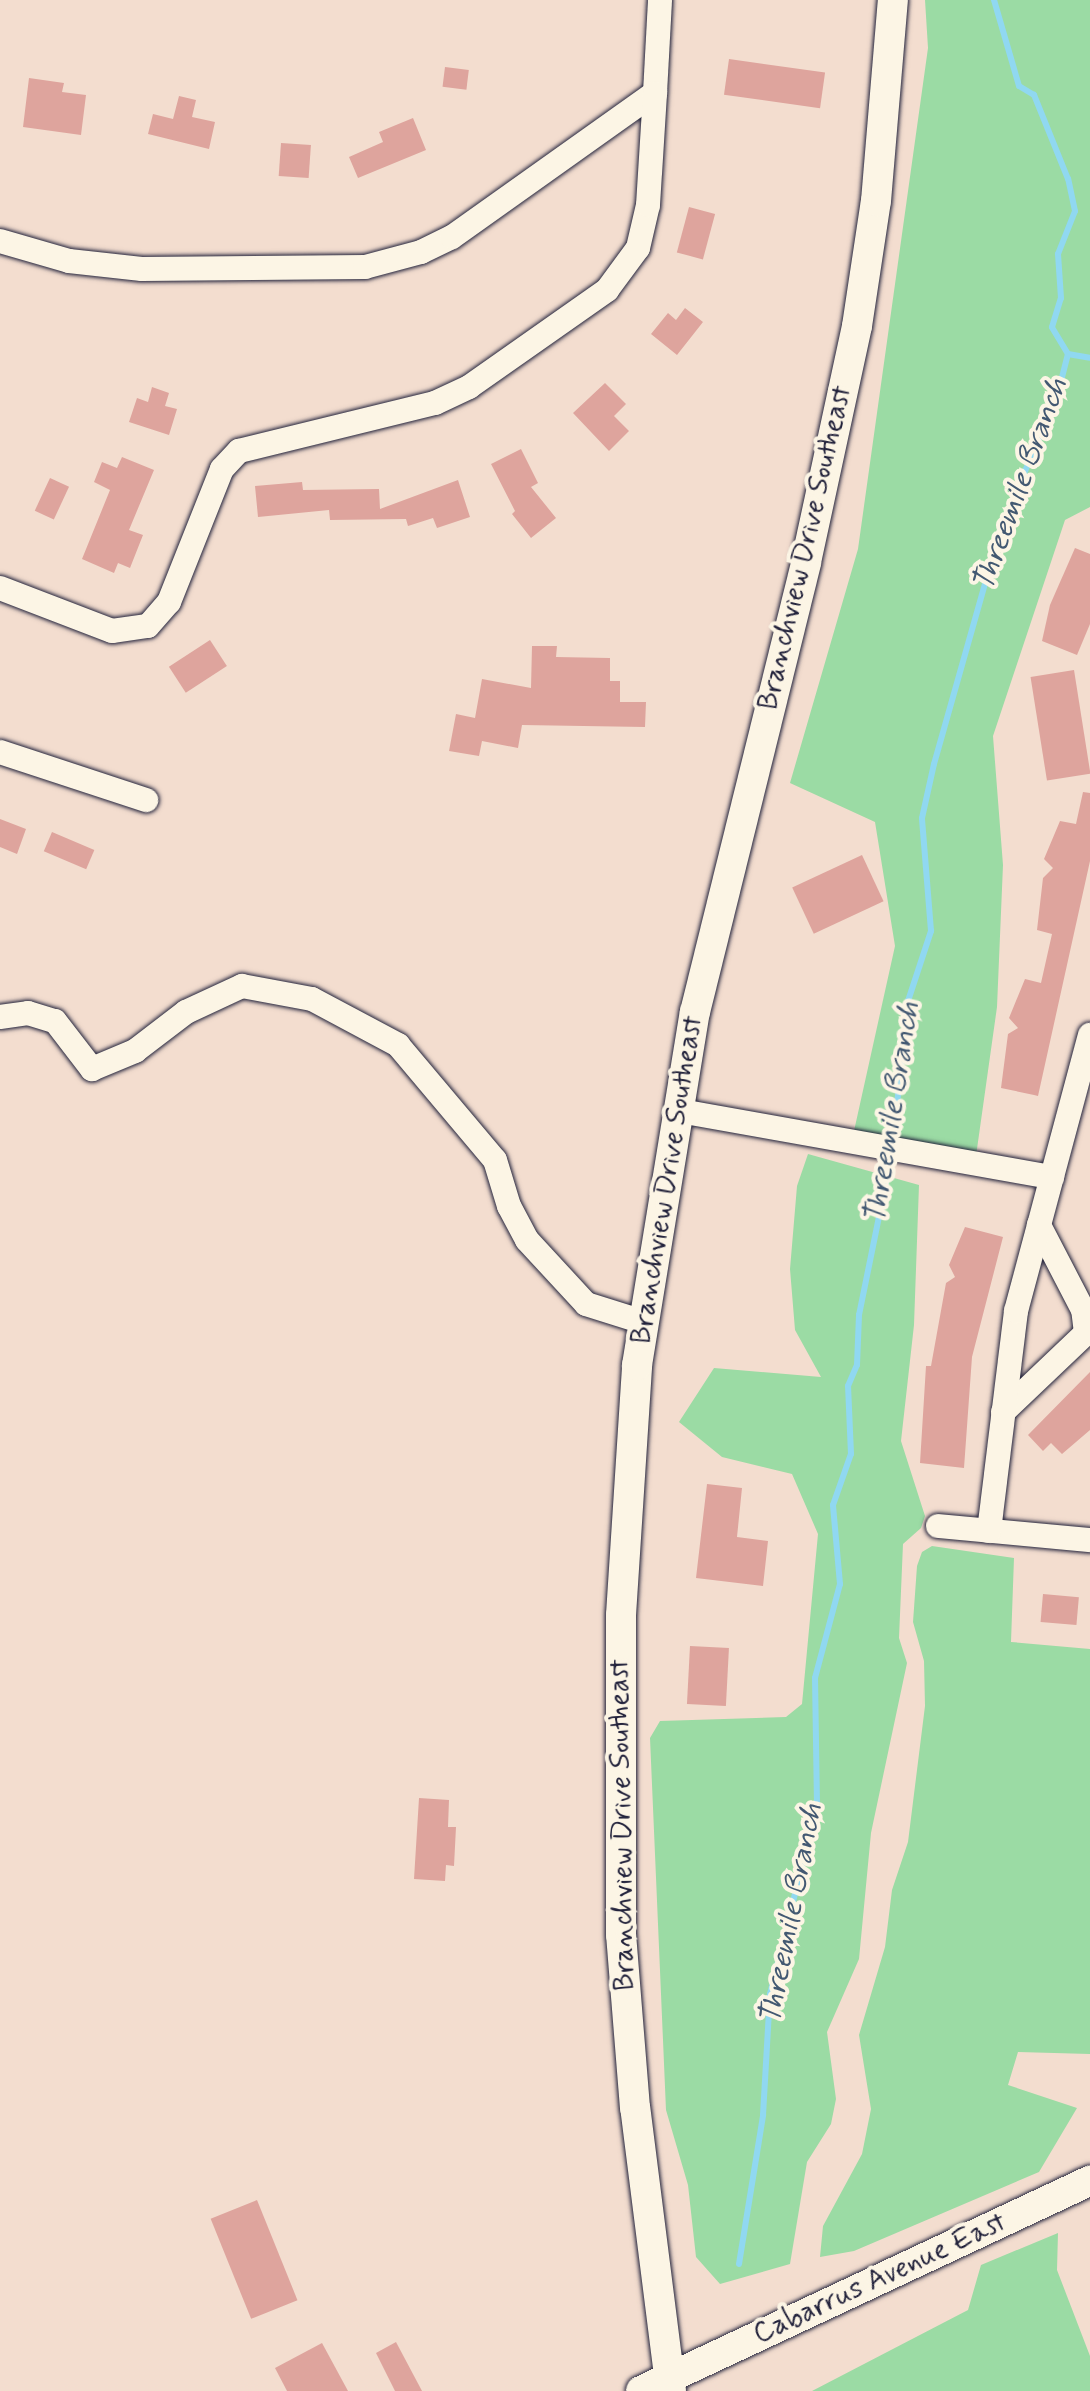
<!DOCTYPE html>
<style>
body{margin:0}
#map{position:relative;width:1090px;height:2391px;overflow:hidden;background:#f3ddcf;font-family:Mynerve,sans-serif}
div>[style]{position:absolute}
.green>*{inset:0;background:#9bdba4}
.stream>*{height:6px;margin:-3px;padding:0 3px;transform-origin:3px;border-radius:3px;background:#90d8f1}
.building>*{inset:0;background:#dea49d;transform-origin:0 0}
.roads{filter:drop-shadow(0 0 2px #22223b) drop-shadow(0 0 2px #22223b)}
.minor>*{height:24px;margin:-12px;padding:0 12px;transform-origin:12px;border-radius:12px;background:#fcf5e5}
.major>*{height:30px;margin:-15px;padding:0 15px;transform-origin:15px;border-radius:15px;background:#fcf5e5}
span{translate:-50% -50%;white-space:nowrap;text-align:center;line-height:1.15;-webkit-text-stroke:8px #fcf5e5;paint-order:stroke}
.street-label{font-size:28px;color:#22223b}
.water-label{font-size:30px;color:#435972;font-style:italic}
</style>
<div id="map">
<div class="green">
<i style="clip-path:polygon(925px 0,1090px 0,1090px 507px,1065px 520px,993px 736px,1003px 865px,997px 1007px,976px 1156px,854px 1131px,895px 946px,875px 822px,790px 783px,858px 549px,928px 48px)"></i>
<i style="clip-path:polygon(808px 1154px,919px 1185px,914px 1325px,901px 1441px,925px 1516px,921px 1528px,903px 1544px,899px 1638px,907px 1663px,871px 1833px,859px 1959px,827px 2032px,836px 2099px,831px 2124px,807px 2162px,790px 2264px,720px 2284px,696px 2257px,688px 2185px,666px 2110px,650px 1738px,660px 1721px,786px 1717px,802px 1704px,818px 1534px,792px 1474px,722px 1457px,679px 1422px,714px 1368px,821px 1377px,795px 1330px,790px 1269px,797px 1186px)"></i>
<i style="clip-path:polygon(932px 1546px,1014px 1558px,1011px 1642px,1090px 1649px,1090px 2054px,1018px 2052px,1008px 2085px,1077px 2108px,1039px 2172px,854px 2251px,820px 2257px,823px 2226px,862px 2154px,871px 2109px,859px 2035px,885px 1947px,892px 1890px,908px 1842px,925px 1706px,924px 1661px,913px 1622px,917px 1566px,922px 1552px)"></i>
<i style="clip-path:polygon(1058px 2233px,1057px 2270px,1090px 2356px,1090px 2391px,812px 2391px,968px 2310px,981px 2265px)"></i>
</div>
<div class="stream">
<i style="left:1068px;top:354px;width:22px;rotate:10deg"></i>
<i style="left:893px;top:1142px;width:142px;rotate:-83.9deg"></i>
<i style="left:908px;top:1001px;width:74px;rotate:-71.8deg"></i>
<i style="left:931px;top:931px;width:113px;rotate:-94.6deg"></i>
<i style="left:922px;top:818px;width:55px;rotate:-77.5deg"></i>
<i style="left:934px;top:764px;width:246px;rotate:-74.2deg"></i>
<i style="left:1001px;top:527px;width:142px;rotate:-66.7deg"></i>
<i style="left:1057px;top:397px;width:44px;rotate:-75.7deg"></i>
<i style="left:1068px;top:354px;width:31px;rotate:-121deg"></i>
<i style="left:1052px;top:327px;width:30px;rotate:-73deg"></i>
<i style="left:1061px;top:298px;width:44px;rotate:-93.9deg"></i>
<i style="left:1058px;top:254px;width:46px;rotate:-68.4deg"></i>
<i style="left:1075px;top:211px;width:33px;rotate:-102deg"></i>
<i style="left:1068px;top:179px;width:91px;rotate:-112deg"></i>
<i style="left:1034px;top:95px;width:17px;rotate:-149deg"></i>
<i style="left:1019px;top:86px;width:90px;rotate:-106.2deg"></i>
<i style="left:739px;top:2264px;width:151px;rotate:-80.8deg"></i>
<i style="left:763px;top:2115px;width:121px;rotate:-86.7deg"></i>
<i style="left:770px;top:1994px;width:195px;rotate:-76deg"></i>
<i style="left:817px;top:1805px;width:127px;rotate:-90.9deg"></i>
<i style="left:815px;top:1678px;width:97px;rotate:-75.1deg"></i>
<i style="left:840px;top:1584px;width:79px;rotate:-95.1deg"></i>
<i style="left:833px;top:1505px;width:54px;rotate:-70.6deg"></i>
<i style="left:851px;top:1454px;width:68px;rotate:-92.5deg"></i>
<i style="left:848px;top:1386px;width:23px;rotate:-67deg"></i>
<i style="left:857px;top:1365px;width:50px;rotate:-87.7deg"></i>
<i style="left:859px;top:1315px;width:165px;rotate:-78.5deg"></i>
</div>
<div class="building">
<i style="left:729px;top:59px;width:97px;height:36px;rotate:8deg"></i>
<i style="left:445px;top:67px;width:24px;height:20px;rotate:7deg"></i>
<i style="clip-path:polygon(29px 78px,64px 83px,62px 92px,86px 95px,81px 135px,23px 127px)"></i>
<i style="clip-path:polygon(179px 96px,196px 100px,192px 117px,215px 122px,209px 149px,148px 134px,153px 114px,173px 119px)"></i>
<i style="clip-path:polygon(413px 118px,426px 150px,358px 178px,349px 157px,383px 142px,379px 132px)"></i>
<i style="left:281px;top:143px;width:30px;height:33px;rotate:4deg"></i>
<i style="left:689px;top:207px;width:27px;height:47px;rotate:15deg"></i>
<i style="clip-path:polygon(685px 308px,703px 322px,677px 355px,651px 334px,668px 313px,676px 320px)"></i>
<i style="clip-path:polygon(605px 383px,626px 404px,614px 416px,629px 431px,609px 451px,573px 413px)"></i>
<i style="clip-path:polygon(152px 387px,169px 393px,165px 406px,177px 409px,169px 435px,129px 422px,137px 398px,148px 402px)"></i>
<i style="clip-path:polygon(521px 449px,538px 483px,531px 487px,556px 518px,531px 538px,512px 514px,515px 511px,491px 464px)"></i>
<i style="clip-path:polygon(122px 457px,154px 470px,129px 530px,143px 535px,130px 568px,118px 563px,114px 573px,82px 559px,110px 490px,94px 482px,102px 462px,117px 468px)"></i>
<i style="left:50px;top:478px;width:21px;height:36px;rotate:25deg"></i>
<i style="clip-path:polygon(458px 480px,470px 517px,437px 528px,433px 518px,408px 526px,406px 519px,330px 520px,329px 510px,258px 517px,255px 486px,302px 482px,303px 490px,379px 489px,380px 509px)"></i>
<i style="clip-path:polygon(1075px 548px,1090px 554px,1090px 624px,1077px 655px,1042px 641px,1050px 605px)"></i>
<i style="left:210px;top:640px;width:31px;height:49px;rotate:57deg"></i>
<i style="clip-path:polygon(532px 646px,557px 646px,556px 657px,610px 658px,610px 681px,620px 681px,620px 702px,646px 702px,645px 727px,522px 725px,518px 748px,482px 741px,479px 756px,449px 751px,456px 714px,475px 718px,482px 679px,531px 688px)"></i>
<i style="left:1074px;top:670px;width:105px;height:44px;rotate:81deg"></i>
<i style="clip-path:polygon(1083px 792px,1090px 793px,1090px 861px,1038px 1096px,1034px 1095px,1001px 1088px,1008px 1034px,1018px 1028px,1009px 1018px,1025px 979px,1041px 983px,1052px 934px,1037px 930px,1043px 878px,1053px 868px,1044px 859px,1060px 821px,1076px 824px)"></i>
<i style="clip-path:polygon(0 819px,26px 829px,17px 854px,0 847px)"></i>
<i style="left:52px;top:832px;width:46px;height:21px;rotate:23deg"></i>
<i style="left:862px;top:855px;width:51px;height:77px;rotate:65deg"></i>
<i style="clip-path:polygon(965px 1227px,1003px 1237px,972px 1357px,964px 1468px,920px 1463px,926px 1366px,931px 1366px,946px 1283px,955px 1277px,949px 1265px)"></i>
<i style="clip-path:polygon(1090px 1372px,1090px 1430px,1062px 1454px,1051px 1443px,1043px 1451px,1028px 1435px)"></i>
<i style="clip-path:polygon(707px 1484px,742px 1488px,737px 1537px,768px 1541px,763px 1586px,696px 1578px)"></i>
<i style="left:1043px;top:1594px;width:36px;height:28px;rotate:5deg"></i>
<i style="left:690px;top:1646px;width:39px;height:58px;rotate:3deg"></i>
<i style="clip-path:polygon(419px 1798px,449px 1800px,448px 1827px,456px 1827px,454px 1866px,446px 1865px,445px 1881px,414px 1879px)"></i>
<i style="left:257px;top:2200px;width:108px;height:50px;rotate:68deg"></i>
<i style="clip-path:polygon(396px 2342px,422px 2391px,395px 2391px,376px 2353px)"></i>
<i style="clip-path:polygon(322px 2343px,348px 2391px,287px 2391px,275px 2368px)"></i>
</div>
<div class="roads">
<div class="minor">
<i style="left:0;top:241px;width:72px;rotate:16.2deg"></i>
<i style="left:69px;top:261px;width:73px;rotate:6.3deg"></i>
<i style="left:142px;top:269px;width:223px;rotate:-0.5deg"></i>
<i style="left:365px;top:267px;width:58px;rotate:-15deg"></i>
<i style="left:421px;top:252px;width:34px;rotate:-26deg"></i>
<i style="left:452px;top:237px;width:249px;rotate:-35.4deg"></i>
<i style="left:655px;top:93px;width:93px;rotate:-86.9deg"></i>
<i style="left:0;top:588px;width:120px;rotate:21deg"></i>
<i style="left:112px;top:631px;width:36px;rotate:-8deg"></i>
<i style="left:148px;top:626px;width:32px;rotate:-49deg"></i>
<i style="left:169px;top:602px;width:143px;rotate:-68.3deg"></i>
<i style="left:222px;top:469px;width:25px;rotate:-47deg"></i>
<i style="left:239px;top:451px;width:202px;rotate:-13.8deg"></i>
<i style="left:435px;top:403px;width:38px;rotate:-25deg"></i>
<i style="left:469px;top:387px;width:169px;rotate:-35.1deg"></i>
<i style="left:607px;top:290px;width:52px;rotate:-53.6deg"></i>
<i style="left:638px;top:248px;width:44px;rotate:-76.9deg"></i>
<i style="left:648px;top:205px;width:112px;rotate:-86.4deg"></i>
<i style="left:0;top:752px;width:154px;rotate:18.2deg"></i>
<i style="left:0;top:1017px;width:28px;rotate:-8deg"></i>
<i style="left:28px;top:1013px;width:28px;rotate:17deg"></i>
<i style="left:55px;top:1021px;width:61px;rotate:52.4deg"></i>
<i style="left:92px;top:1069px;width:47px;rotate:-22.7deg"></i>
<i style="left:135px;top:1051px;width:64px;rotate:-37.4deg"></i>
<i style="left:186px;top:1012px;width:62px;rotate:-24.9deg"></i>
<i style="left:242px;top:986px;width:71px;rotate:10.5deg"></i>
<i style="left:312px;top:999px;width:98px;rotate:28.1deg"></i>
<i style="left:398px;top:1045px;width:150px;rotate:49.9deg"></i>
<i style="left:495px;top:1160px;width:48px;rotate:73.1deg"></i>
<i style="left:509px;top:1206px;width:38px;rotate:62deg"></i>
<i style="left:527px;top:1240px;width:87px;rotate:47.3deg"></i>
<i style="left:586px;top:1304px;width:60px;rotate:17.5deg"></i>
<i style="left:680px;top:1111px;width:378px;rotate:10.1deg"></i>
<i style="left:1003px;top:1412px;width:115px;rotate:-43.6deg"></i>
<i style="left:1086px;top:1333px;width:23px;rotate:-97deg"></i>
<i style="left:1083px;top:1310px;width:96px;rotate:-117.4deg"></i>
<i style="left:938px;top:1526px;width:153px;rotate:5.3deg"></i>
<i style="left:989px;top:1531px;width:222px;rotate:-83deg"></i>
<i style="left:1016px;top:1311px;width:286px;rotate:-75deg"></i>
</div>
<div class="major">
<i style="left:641px;top:2391px;width:496px;rotate:-25.1deg"></i>
<i style="left:671px;top:2391px;width:285px;rotate:-97.2deg"></i>
<i style="left:635px;top:2108px;width:174px;rotate:-94.6deg"></i>
<i style="left:621px;top:1935px;width:320px;rotate:-90deg"></i>
<i style="left:621px;top:1615px;width:251px;rotate:-86.3deg"></i>
<i style="left:637px;top:1365px;width:358px;rotate:-80.7deg"></i>
<i style="left:695px;top:1012px;width:463px;rotate:-76.1deg"></i>
<i style="left:806px;top:562px;width:241px;rotate:-77.8deg"></i>
<i style="left:857px;top:326px;width:126px;rotate:-81.4deg"></i>
<i style="left:876px;top:201px;width:202px;rotate:-85.2deg"></i>
</div>
</div>
<div class="street-label">
<span style="left:806px;top:548px;rotate:-77deg">Branchview Drive Southeast</span>
<span style="left:668px;top:1180px;rotate:-81deg">Branchview Drive Southeast</span>
<span style="left:623px;top:1825px;rotate:-91deg">Branchview Drive Southeast</span>
<span style="left:880px;top:2279px;rotate:-25deg">Cabarrus Avenue East</span>
</div>
<div class="water-label">
<span style="left:1021px;top:485px;rotate:-70deg">Threemile Branch</span>
<span style="left:893px;top:1113px;rotate:-81deg">Threemile Branch</span>
<span style="left:792px;top:1914px;rotate:-79deg">Threemile Branch</span>
</div>
</div>
